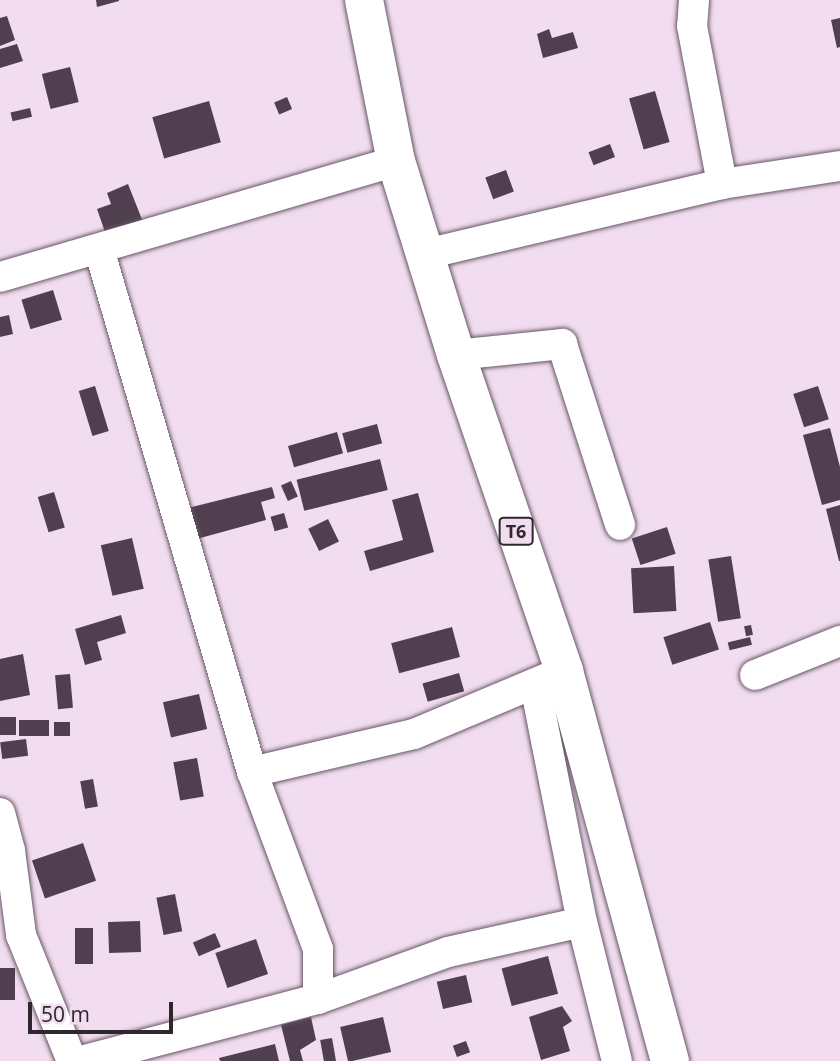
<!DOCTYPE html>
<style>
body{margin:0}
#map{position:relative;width:840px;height:1061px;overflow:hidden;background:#f1ddef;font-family:"Open Sans",sans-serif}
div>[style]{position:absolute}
.building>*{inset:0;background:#50404f;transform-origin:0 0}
.roads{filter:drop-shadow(0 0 2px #675666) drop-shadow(0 0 2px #675666)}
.minor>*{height:30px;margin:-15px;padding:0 15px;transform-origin:15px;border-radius:15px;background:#fff}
.highway>*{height:38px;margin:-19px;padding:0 19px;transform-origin:19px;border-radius:19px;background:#fff}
span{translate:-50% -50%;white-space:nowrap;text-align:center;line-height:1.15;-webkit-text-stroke:7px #f1ddef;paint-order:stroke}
.shield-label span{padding:2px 5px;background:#f1ddef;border:2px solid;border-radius:5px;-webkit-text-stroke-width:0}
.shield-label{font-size:18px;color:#2f272e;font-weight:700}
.scale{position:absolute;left:28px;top:1002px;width:145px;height:32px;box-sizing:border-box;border:4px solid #2f272e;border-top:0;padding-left:9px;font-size:21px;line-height:24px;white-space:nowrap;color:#2f272e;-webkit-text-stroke:5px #f1ddef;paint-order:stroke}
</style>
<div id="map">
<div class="building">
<i style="clip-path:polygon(96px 0,119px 0,119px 1px,97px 7px)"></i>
<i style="clip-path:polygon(7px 16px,15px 40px,0 46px,0 18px)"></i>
<i style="clip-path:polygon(840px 18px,840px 47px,837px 48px,831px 20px)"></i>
<i style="clip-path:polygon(549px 29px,552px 38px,573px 32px,578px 48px,543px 58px,537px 34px)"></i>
<i style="clip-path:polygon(17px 44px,23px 61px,0 68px,0 49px)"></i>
<i style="left:70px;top:67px;width:36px;height:29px;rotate:76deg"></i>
<i style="left:655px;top:91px;width:53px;height:27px;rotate:74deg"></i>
<i style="left:287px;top:97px;width:13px;height:14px;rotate:67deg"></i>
<i style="left:209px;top:101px;width:43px;height:59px;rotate:74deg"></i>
<i style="left:30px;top:108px;width:9px;height:20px;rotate:77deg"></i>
<i style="left:610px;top:144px;width:14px;height:23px;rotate:69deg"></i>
<i style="left:506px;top:170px;width:23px;height:22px;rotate:70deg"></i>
<i style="clip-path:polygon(128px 184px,145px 227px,105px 232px,97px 209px,111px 204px,107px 193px)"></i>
<i style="left:53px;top:290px;width:31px;height:33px;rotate:73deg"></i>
<i style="clip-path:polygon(9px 315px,13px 334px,0 337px,0 317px)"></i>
<i style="left:95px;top:386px;width:47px;height:17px;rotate:73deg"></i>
<i style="left:818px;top:386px;width:35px;height:26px;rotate:72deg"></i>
<i style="left:377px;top:424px;width:20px;height:36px;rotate:75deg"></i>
<i style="clip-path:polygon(830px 428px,840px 467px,840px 500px,822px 505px,803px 435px)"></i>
<i style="left:337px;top:432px;width:22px;height:51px;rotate:74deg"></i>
<i style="left:380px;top:459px;width:32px;height:86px;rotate:76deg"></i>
<i style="left:291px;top:481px;width:17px;height:11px;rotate:66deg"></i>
<i style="clip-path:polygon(272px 487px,275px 498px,261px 502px,266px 520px,193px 540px,184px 509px)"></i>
<i style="left:54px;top:492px;width:37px;height:17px;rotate:73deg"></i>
<i style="clip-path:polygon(418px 493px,434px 552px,370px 571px,364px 551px,403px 540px,392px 500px)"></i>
<i style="clip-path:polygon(840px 505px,840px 561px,839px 561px,826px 509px)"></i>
<i style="left:284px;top:513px;width:15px;height:14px;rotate:74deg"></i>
<i style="left:328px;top:519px;width:25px;height:22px;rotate:64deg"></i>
<i style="left:667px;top:527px;width:28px;height:37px;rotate:72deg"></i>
<i style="left:132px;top:538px;width:52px;height:32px;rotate:77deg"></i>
<i style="left:731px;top:556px;width:63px;height:23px;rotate:81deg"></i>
<i style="left:674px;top:566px;width:45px;height:43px;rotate:87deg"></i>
<i style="clip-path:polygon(121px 615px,126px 633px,97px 642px,102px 660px,85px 665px,75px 629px)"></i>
<i style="left:710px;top:622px;width:29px;height:49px;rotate:72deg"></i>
<i style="left:751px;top:625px;width:10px;height:7px;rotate:79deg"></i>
<i style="left:452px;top:627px;width:31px;height:63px;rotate:75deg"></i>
<i style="left:750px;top:637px;width:8px;height:23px;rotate:76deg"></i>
<i style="clip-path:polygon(23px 654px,30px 695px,0 701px,0 659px)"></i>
<i style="left:459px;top:673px;width:19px;height:38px;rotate:74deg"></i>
<i style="left:70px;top:674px;width:34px;height:15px;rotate:85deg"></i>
<i style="left:199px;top:694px;width:36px;height:37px;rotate:77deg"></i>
<i style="left:0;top:717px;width:16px;height:18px"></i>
<i style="left:49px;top:720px;width:16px;height:30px;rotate:90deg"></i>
<i style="left:70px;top:722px;width:14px;height:16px;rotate:90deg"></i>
<i style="left:26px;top:739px;width:17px;height:26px;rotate:83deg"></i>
<i style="left:197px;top:758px;width:39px;height:24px;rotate:80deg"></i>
<i style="left:93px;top:779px;width:28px;height:13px;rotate:80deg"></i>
<i style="left:83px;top:843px;width:40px;height:54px;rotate:71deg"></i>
<i style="left:175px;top:894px;width:38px;height:19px;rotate:79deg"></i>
<i style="left:140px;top:921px;width:31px;height:32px;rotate:88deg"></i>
<i style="left:75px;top:928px;width:18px;height:36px"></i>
<i style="left:215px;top:933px;width:15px;height:24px;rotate:67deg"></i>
<i style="left:256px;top:939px;width:37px;height:43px;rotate:71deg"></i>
<i style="left:548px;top:956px;width:39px;height:48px;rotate:75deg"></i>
<i style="left:0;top:968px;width:15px;height:32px"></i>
<i style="left:466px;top:975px;width:28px;height:30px;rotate:77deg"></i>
<i style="clip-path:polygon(562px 1006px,572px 1021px,563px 1027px,570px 1051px,541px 1060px,529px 1017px)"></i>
<i style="clip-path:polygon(311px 1017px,316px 1040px,300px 1050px,303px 1061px,290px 1061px,281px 1025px)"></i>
<i style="left:383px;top:1017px;width:36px;height:44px;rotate:77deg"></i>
<i style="left:332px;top:1038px;width:23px;height:12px;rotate:80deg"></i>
<i style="left:466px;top:1041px;width:12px;height:14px;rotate:70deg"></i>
<i style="clip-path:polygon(275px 1044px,279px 1061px,220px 1061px,219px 1058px)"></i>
</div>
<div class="roads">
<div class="minor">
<i style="left:694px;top:0;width:26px;rotate:94deg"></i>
<i style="left:692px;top:26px;width:161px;rotate:79.2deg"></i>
<i style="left:99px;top:249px;width:545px;rotate:73.69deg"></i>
<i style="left:426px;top:254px;width:304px;rotate:-13.3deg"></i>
<i style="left:722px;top:184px;width:119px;rotate:-8.7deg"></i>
<i style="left:0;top:277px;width:413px;rotate:-16.3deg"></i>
<i style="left:456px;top:355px;width:107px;rotate:-5.9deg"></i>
<i style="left:562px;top:344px;width:190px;rotate:72.2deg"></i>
<i style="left:755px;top:675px;width:92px;rotate:-21.8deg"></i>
<i style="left:535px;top:685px;width:242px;rotate:78.8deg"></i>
<i style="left:582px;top:922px;width:143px;rotate:75.9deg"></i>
<i style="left:0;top:813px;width:39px;rotate:75deg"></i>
<i style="left:10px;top:851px;width:85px;rotate:82.5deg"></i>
<i style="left:21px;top:935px;width:136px;rotate:68deg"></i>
<i style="left:318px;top:999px;width:138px;rotate:-19.9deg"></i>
<i style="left:448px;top:952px;width:137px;rotate:-12.6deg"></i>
<i style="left:81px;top:1061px;width:245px;rotate:-14.7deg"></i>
<i style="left:318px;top:999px;width:50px;rotate:-90deg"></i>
<i style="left:318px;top:949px;width:189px;rotate:-110.4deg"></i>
<i style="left:252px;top:772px;width:166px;rotate:-13.2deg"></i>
<i style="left:414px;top:734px;width:163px;rotate:-22.8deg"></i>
</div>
<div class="highway">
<i style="left:364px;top:0;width:164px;rotate:78.8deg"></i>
<i style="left:396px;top:161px;width:203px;rotate:72.8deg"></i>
<i style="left:456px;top:355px;width:334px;rotate:71.1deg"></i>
<i style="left:564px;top:671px;width:404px;rotate:74.8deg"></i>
</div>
</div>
<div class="shield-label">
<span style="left:516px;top:531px">T6</span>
</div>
<div class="scale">50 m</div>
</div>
